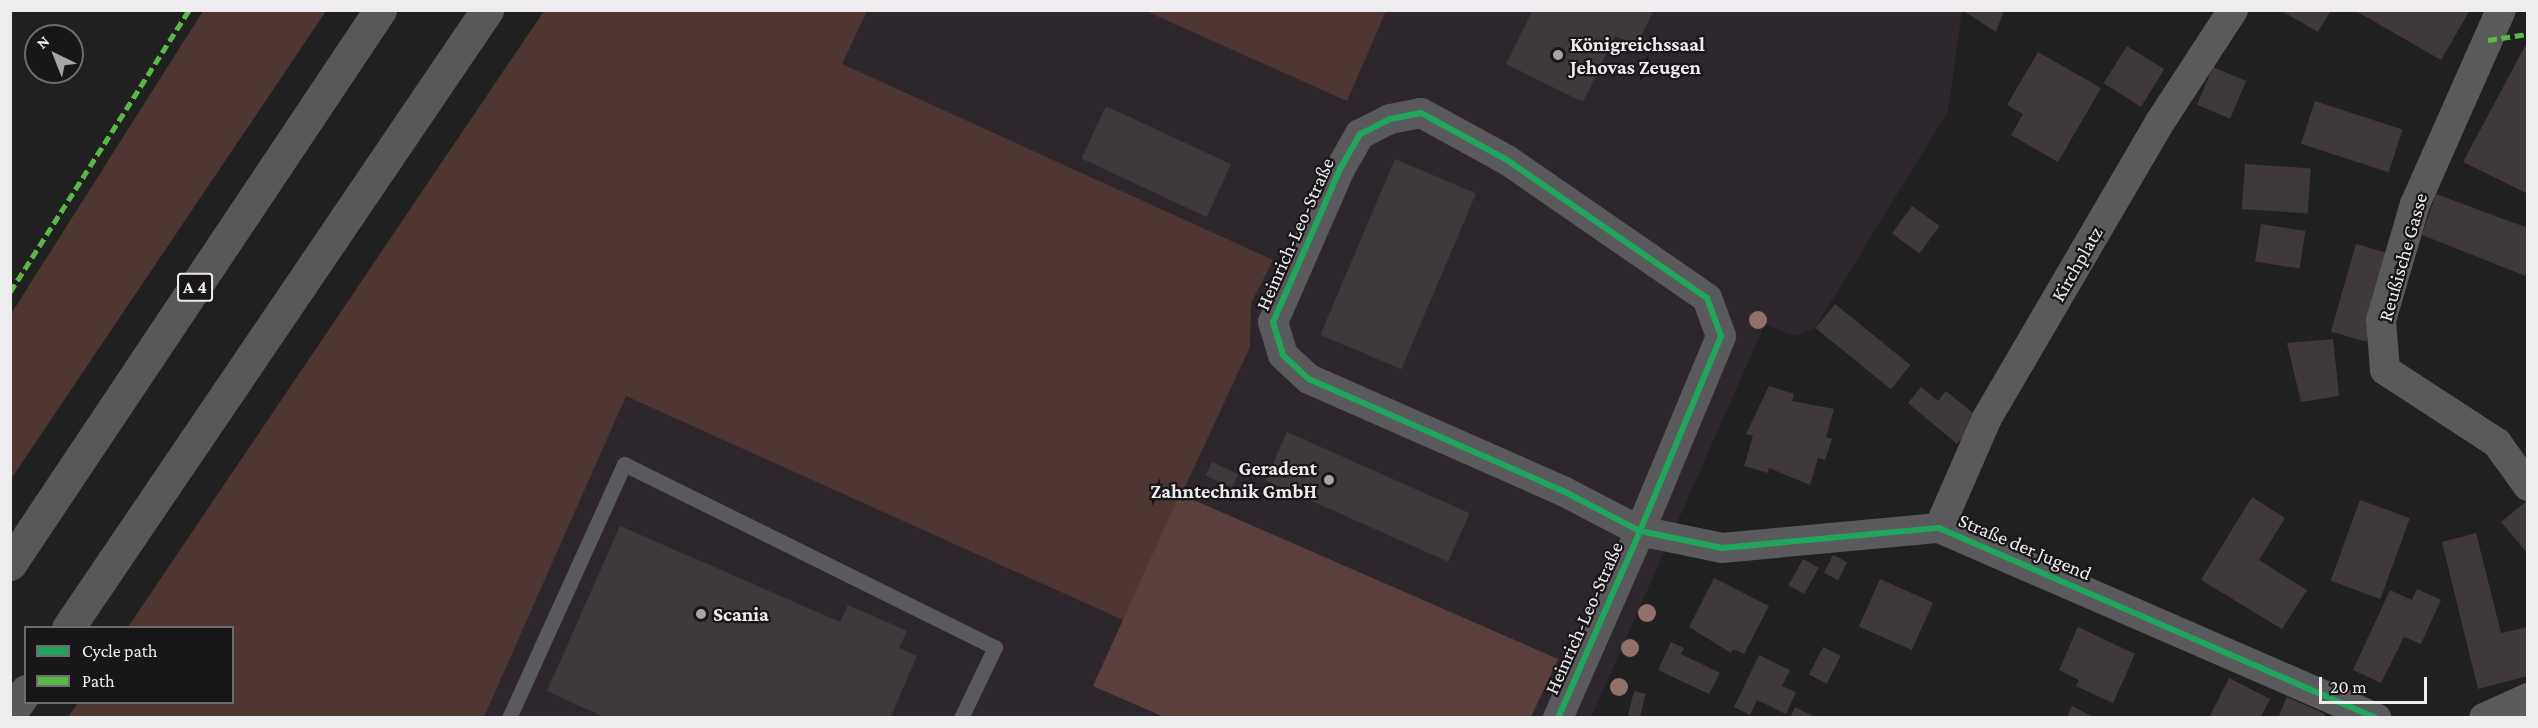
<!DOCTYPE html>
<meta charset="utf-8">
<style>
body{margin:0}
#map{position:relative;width:2538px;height:728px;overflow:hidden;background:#212021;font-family:"Crimson Pro",serif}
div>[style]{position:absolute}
.built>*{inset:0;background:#2d272d}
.green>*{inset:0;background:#4e3733}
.forest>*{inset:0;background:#5a403c}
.building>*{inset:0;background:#3f393b;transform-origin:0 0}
.lane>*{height:15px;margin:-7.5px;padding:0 7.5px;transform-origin:7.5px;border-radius:7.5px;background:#5a595c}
.street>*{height:30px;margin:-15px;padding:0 15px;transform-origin:15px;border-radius:15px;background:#5a595c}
.highway>*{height:33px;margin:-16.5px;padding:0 16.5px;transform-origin:16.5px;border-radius:16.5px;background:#58575a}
.quiet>*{height:4.5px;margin-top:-2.25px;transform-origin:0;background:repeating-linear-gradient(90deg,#58b947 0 9px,transparent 0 13.5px)}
.cycleway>*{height:6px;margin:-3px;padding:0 3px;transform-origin:3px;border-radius:3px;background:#20a55d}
.trees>*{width:18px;height:18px;margin:-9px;border-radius:50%;background:#92716b}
.dots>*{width:16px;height:16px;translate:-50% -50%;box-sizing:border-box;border:3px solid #191619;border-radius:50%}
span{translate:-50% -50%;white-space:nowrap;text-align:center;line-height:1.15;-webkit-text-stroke:4.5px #191619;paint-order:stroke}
.shield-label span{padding:2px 4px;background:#191619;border:2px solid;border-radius:4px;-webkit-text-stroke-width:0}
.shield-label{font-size:18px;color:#efecef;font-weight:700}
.poi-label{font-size:20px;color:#efecef;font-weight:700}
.left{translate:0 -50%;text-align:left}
.right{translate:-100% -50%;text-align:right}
.street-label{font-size:20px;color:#efecef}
.frame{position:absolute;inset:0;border:12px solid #efecef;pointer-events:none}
.legend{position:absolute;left:24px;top:626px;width:210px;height:78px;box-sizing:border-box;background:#191619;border:2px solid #6f6c6f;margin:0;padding:8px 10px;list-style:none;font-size:18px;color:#efecef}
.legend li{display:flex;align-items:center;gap:12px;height:30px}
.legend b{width:30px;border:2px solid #6f6c6f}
.north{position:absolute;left:24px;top:24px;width:60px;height:60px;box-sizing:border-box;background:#191619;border:2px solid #6f6c6f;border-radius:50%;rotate:317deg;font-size:16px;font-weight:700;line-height:24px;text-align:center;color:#efecef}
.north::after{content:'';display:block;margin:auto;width:21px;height:27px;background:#a7a5a7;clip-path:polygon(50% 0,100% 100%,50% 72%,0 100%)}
.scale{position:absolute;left:2319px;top:677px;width:108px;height:27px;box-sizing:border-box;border:3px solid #efecef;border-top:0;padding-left:8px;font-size:18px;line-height:21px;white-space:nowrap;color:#efecef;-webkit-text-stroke:4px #191619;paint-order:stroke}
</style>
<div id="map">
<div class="built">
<i style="clip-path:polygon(592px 11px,1962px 11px,1948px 111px,1815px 328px,1795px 336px,1765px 324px,1591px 717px,123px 718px,232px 702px,232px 628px)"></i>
</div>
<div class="green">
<i style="clip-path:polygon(203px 11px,326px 11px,11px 479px,11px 314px)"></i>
<i style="clip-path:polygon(544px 11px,867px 11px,842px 64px,1273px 260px,1251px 303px,1250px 347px,1123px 620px,626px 396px,484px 717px,68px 717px,78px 703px,232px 702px,232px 628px,128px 627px)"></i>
<i style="clip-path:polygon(1146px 11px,1386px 11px,1347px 101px)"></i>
</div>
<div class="forest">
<i style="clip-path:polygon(1180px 494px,1558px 659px,1531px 717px,1164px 717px,1093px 686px)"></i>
</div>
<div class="building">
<i style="clip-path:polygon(1654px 10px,1636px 46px,1615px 36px,1583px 102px,1506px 64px,1532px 11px)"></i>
<i style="clip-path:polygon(1962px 10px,2004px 10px,1996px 32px)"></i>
<i style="clip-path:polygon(2280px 10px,2331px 10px,2318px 32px)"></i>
<i style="clip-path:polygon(2354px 10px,2470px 10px,2441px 60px)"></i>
<i style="left:2127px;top:46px;width:44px;height:44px;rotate:32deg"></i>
<i style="clip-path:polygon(2525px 46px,2528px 48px,2528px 194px,2463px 162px)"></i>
<i style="clip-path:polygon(2038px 52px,2101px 88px,2058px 162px,2011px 135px,2023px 114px,2007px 105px)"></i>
<i style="left:2213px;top:67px;width:36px;height:41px;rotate:23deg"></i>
<i style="left:2315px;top:101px;width:92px;height:45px;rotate:18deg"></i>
<i style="left:1106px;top:106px;width:138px;height:58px;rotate:25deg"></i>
<i style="left:1395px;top:159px;width:88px;height:191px;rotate:23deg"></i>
<i style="left:2245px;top:164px;width:66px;height:45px;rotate:4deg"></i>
<i style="clip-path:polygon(2436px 194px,2528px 228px,2528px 277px,2422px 235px)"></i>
<i style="left:1912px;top:206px;width:34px;height:34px;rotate:36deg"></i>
<i style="left:2261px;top:224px;width:45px;height:38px;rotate:9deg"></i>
<i style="left:2356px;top:244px;width:37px;height:91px;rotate:16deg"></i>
<i style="left:1835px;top:304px;width:97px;height:31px;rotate:39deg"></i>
<i style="clip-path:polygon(2333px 339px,2339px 396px,2301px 402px,2287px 343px)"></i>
<i style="clip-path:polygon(1769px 386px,1794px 394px,1792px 401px,1834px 409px,1826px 437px,1832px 439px,1825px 460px,1818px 458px,1810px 485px,1769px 468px,1768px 473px,1744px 466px,1753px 436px,1746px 434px)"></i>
<i style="clip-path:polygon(1921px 387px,1938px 401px,1946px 391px,1979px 418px,1957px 444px,1908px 403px)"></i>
<i style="left:1287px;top:432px;width:200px;height:53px;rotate:24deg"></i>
<i style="left:1212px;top:462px;width:29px;height:15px;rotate:25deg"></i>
<i style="clip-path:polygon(2252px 497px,2285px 518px,2259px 560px,2307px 590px,2282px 629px,2201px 580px)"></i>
<i style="left:2360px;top:500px;width:53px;height:86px;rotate:20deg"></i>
<i style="clip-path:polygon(2528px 500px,2528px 554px,2501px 522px)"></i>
<i style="clip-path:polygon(620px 526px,840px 622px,848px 605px,907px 631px,899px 648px,917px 656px,890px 718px,606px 718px,547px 691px)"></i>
<i style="clip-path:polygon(2476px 533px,2501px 633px,2528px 627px,2528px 676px,2478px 689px,2442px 542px)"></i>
<i style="left:1833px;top:555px;width:16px;height:20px;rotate:27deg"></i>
<i style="left:1803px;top:559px;width:18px;height:30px;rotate:29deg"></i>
<i style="clip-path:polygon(1714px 578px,1769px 606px,1744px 654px,1733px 649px,1731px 653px,1689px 627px)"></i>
<i style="left:1880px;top:579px;width:58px;height:52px;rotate:24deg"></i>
<i style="clip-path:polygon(2417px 589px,2441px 600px,2421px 644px,2404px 637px,2381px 683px,2353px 670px,2390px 590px,2412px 600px)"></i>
<i style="clip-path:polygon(2078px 627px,2135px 654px,2113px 703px,2076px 686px,2079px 680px,2059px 670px)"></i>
<i style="clip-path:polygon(1671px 642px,1684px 648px,1681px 654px,1720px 673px,1709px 694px,1658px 670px)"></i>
<i style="left:1823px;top:647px;width:20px;height:31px;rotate:27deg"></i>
<i style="clip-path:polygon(1759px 655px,1790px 670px,1782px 686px,1796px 692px,1786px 714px,1757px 700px,1750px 715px,1734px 707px)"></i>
<i style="clip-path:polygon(2229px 678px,2270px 699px,2260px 718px,2209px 718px)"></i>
<i style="left:1634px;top:691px;width:12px;height:25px;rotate:14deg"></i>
<i style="clip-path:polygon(2287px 697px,2325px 714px,2323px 718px,2278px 718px)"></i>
<i style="clip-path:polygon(2072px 706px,2095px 718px,2067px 718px)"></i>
<i style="clip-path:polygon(1795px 707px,1817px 718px,1790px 718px)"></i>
</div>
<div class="lane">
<i style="left:509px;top:718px;width:279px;rotate:-65.6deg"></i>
<i style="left:624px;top:464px;width:414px;rotate:26.3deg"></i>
<i style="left:995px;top:647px;width:79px;rotate:115.6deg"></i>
</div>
<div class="street">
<i style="left:2501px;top:10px;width:212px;rotate:113.9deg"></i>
<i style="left:2415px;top:204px;width:121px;rotate:106.3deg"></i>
<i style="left:2381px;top:320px;width:50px;rotate:85.4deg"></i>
<i style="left:2385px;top:370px;width:134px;rotate:33.1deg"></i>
<i style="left:2497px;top:443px;width:53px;rotate:54.2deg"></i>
<i style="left:1939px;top:528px;width:120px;rotate:-66.4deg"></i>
<i style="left:1987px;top:418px;width:343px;rotate:-59.7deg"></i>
<i style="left:2160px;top:122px;width:134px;rotate:-56.9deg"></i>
<i style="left:1558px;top:718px;width:204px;rotate:-66.3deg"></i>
<i style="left:1640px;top:531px;width:211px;rotate:-67.4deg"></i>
<i style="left:1721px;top:336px;width:40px;rotate:-110.2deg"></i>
<i style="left:1707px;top:298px;width:243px;rotate:-145.4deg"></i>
<i style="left:1507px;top:160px;width:98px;rotate:-151.3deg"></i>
<i style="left:1421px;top:113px;width:32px;rotate:169deg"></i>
<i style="left:1390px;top:119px;width:34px;rotate:153deg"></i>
<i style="left:1360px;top:134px;width:40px;rotate:119.7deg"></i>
<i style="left:1340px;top:169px;width:167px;rotate:113.6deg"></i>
<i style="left:1273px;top:322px;width:34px;rotate:73deg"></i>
<i style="left:1283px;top:355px;width:35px;rotate:43deg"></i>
<i style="left:1309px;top:379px;width:278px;rotate:23.8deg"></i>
<i style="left:1563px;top:491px;width:87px;rotate:27.5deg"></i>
<i style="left:1640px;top:531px;width:84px;rotate:11.7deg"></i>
<i style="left:1722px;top:548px;width:218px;rotate:-5.3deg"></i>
<i style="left:1939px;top:528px;width:477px;rotate:23.5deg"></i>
<i style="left:2484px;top:718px;width:48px;rotate:-24.4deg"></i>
</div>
<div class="highway">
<i style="left:10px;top:564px;width:666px;rotate:-56.26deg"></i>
<i style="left:68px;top:628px;width:747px;rotate:-55.86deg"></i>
<i style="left:10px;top:713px;width:27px;rotate:-54deg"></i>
</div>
<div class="quiet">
<i style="left:2488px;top:40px;width:40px;rotate:-8.5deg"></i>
<i style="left:10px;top:292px;width:334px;rotate:-57.6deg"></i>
</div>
<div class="cycleway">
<i style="left:1558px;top:718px;width:204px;rotate:-66.3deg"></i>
<i style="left:1640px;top:531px;width:211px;rotate:-67.4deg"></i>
<i style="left:1721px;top:336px;width:40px;rotate:-110.2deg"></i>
<i style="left:1707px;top:298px;width:243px;rotate:-145.4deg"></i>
<i style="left:1507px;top:160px;width:98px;rotate:-151.3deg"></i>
<i style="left:1421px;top:113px;width:32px;rotate:169deg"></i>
<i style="left:1390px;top:119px;width:34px;rotate:153deg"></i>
<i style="left:1360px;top:134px;width:40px;rotate:119.7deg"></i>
<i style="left:1340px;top:169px;width:167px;rotate:113.6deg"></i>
<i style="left:1273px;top:322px;width:34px;rotate:73deg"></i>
<i style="left:1283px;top:355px;width:35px;rotate:43deg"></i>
<i style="left:1309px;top:379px;width:278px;rotate:23.8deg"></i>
<i style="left:1563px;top:491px;width:87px;rotate:27.5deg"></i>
<i style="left:1640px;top:531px;width:84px;rotate:11.7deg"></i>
<i style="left:1722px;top:548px;width:218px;rotate:-5.3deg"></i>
<i style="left:1939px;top:528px;width:477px;rotate:23.5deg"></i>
</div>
<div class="trees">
<i style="left:1758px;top:320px"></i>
<i style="left:1647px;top:613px"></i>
<i style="left:1630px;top:648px"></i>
<i style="left:1619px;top:687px"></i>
</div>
<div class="dots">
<i style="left:1558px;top:55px;background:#a7a5a7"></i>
<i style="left:1329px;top:480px;background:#a7a5a7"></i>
<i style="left:701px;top:614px;background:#a7a5a7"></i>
</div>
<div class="shield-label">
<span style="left:195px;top:287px">A 4</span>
</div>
<div class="poi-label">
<span class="left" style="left:1570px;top:56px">Königreichssaal<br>Jehovas Zeugen</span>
<span class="right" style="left:1317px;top:480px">Geradent<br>Zahntechnik GmbH</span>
<span class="left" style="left:713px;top:614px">Scania</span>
</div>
<div class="street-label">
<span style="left:1295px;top:234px;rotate:-66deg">Heinrich-Leo-Straße</span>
<span style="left:2403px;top:257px;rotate:-74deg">Reußische Gasse</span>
<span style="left:2077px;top:264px;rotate:-60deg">Kirchplatz</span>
<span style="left:2025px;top:547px;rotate:23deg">Straße der Jugend</span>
<span style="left:1584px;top:618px;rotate:-66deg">Heinrich-Leo-Straße</span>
</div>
<div class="frame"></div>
<ul class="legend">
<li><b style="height:8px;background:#20a55d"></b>Cycle path</li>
<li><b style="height:8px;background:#58b947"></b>Path</li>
</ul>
<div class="north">N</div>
<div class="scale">20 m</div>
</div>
